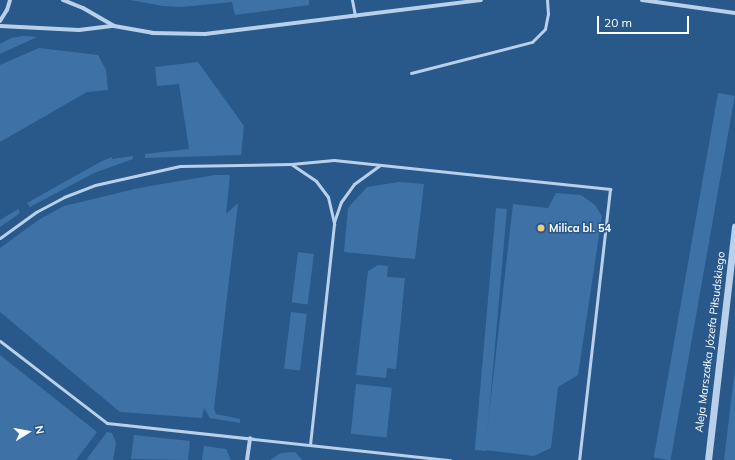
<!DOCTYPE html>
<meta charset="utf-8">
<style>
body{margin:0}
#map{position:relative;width:735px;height:460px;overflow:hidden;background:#29588b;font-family:Mulish,sans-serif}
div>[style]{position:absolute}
.green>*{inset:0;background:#3e72a7;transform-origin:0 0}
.service>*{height:3px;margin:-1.5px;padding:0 1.5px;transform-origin:1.5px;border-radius:1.5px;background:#b8d0e9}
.minor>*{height:4px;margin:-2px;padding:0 2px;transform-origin:2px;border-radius:2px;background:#b8d0e9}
.tertiary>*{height:7px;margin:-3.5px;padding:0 3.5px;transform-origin:3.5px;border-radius:3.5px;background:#b8d0e9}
.dots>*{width:11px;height:11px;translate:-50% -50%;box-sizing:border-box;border:2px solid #29588b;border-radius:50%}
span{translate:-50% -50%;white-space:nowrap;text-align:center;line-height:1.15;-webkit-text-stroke:3px #29588b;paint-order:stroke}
.poi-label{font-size:11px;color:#fff;font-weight:700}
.left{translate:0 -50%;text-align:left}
.street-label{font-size:11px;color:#fff}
.north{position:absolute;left:8px;top:412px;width:40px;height:40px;-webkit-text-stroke:3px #29588b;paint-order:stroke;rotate:79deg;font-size:11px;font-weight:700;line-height:16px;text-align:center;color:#fff}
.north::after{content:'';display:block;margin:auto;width:14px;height:18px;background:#fff;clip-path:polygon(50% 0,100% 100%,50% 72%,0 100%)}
.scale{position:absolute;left:597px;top:16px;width:92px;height:18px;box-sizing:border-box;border:2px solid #fff;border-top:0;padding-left:5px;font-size:12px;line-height:14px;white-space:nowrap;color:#fff;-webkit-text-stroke:3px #29588b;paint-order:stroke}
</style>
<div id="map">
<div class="green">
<i style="clip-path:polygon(130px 0,309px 0,309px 5px,235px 15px,232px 2px,182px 7px,163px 6px)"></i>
<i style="clip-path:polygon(23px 36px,37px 37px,0 54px,0 44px,11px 38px)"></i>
<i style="clip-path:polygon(39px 48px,98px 55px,106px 70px,108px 90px,87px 92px,0 142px,0 65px)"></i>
<i style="clip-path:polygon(198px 62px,244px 126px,241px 155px,145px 158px,145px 154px,189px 149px,179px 84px,157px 86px,155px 67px)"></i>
<i style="left:718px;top:93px;width:17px;height:370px;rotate:10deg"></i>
<i style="clip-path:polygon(133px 156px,133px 159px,94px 173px,30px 207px,27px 203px,102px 161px,112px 157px,112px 159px)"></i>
<i style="clip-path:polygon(215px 175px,230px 175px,226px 214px,238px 203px,214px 409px,216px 414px,240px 419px,240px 423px,210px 418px,204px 408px,202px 418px,120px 412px,0 312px,0 248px,40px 219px,64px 206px,139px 188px)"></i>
<i style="clip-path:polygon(399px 182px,424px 184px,415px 259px,344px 252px,348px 208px,367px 187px)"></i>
<i style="clip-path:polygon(556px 193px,581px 195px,595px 205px,602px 216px,578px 375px,558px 387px,551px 448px,534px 456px,485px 450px,513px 204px,548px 208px)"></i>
<i style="left:496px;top:208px;width:11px;height:243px;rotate:5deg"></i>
<i style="clip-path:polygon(18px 209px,20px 213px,0 227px,0 220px)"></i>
<i style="left:298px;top:252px;width:16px;height:51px;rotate:7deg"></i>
<i style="clip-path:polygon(378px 265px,388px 266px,387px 277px,405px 278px,396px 369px,387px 368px,386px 378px,356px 375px,368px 271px)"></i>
<i style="left:291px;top:312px;width:16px;height:57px;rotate:7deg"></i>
<i style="clip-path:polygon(0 355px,97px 432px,76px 460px,0 460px)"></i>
<i style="clip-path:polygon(735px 369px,735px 460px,724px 460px)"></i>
<i style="left:356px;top:384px;width:36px;height:50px;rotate:6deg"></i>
<i style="clip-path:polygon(107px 432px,112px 433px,116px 443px,113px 460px,86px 460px)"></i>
<i style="clip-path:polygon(134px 435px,190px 441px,188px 460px,131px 459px)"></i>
<i style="clip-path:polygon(204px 446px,226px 449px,231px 460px,202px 460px)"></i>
<i style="clip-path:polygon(295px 452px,302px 460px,270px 460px,281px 453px)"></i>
</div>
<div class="service">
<i style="left:352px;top:0;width:16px;rotate:79deg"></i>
<i style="left:411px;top:73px;width:125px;rotate:-14.4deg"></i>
<i style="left:532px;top:42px;width:18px;rotate:-45deg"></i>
<i style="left:545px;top:29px;width:15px;rotate:-79deg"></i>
<i style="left:548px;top:14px;width:14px;rotate:-94deg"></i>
<i style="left:291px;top:164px;width:30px;rotate:34deg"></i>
<i style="left:316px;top:181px;width:20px;rotate:53deg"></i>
<i style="left:328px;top:197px;width:28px;rotate:77deg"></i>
<i style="left:334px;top:224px;width:221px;rotate:96.2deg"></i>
<i style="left:334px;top:222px;width:21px;rotate:-71deg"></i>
<i style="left:341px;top:202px;width:22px;rotate:-54deg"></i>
<i style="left:354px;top:184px;width:31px;rotate:-36deg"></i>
<i style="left:0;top:238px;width:44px;rotate:-35.8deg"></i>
<i style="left:36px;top:212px;width:32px;rotate:-28deg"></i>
<i style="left:64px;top:197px;width:33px;rotate:-21deg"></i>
<i style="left:95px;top:185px;width:87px;rotate:-12.6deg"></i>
<i style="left:180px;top:166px;width:111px;rotate:-1deg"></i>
<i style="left:291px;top:164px;width:43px;rotate:-5.3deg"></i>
<i style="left:334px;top:160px;width:278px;rotate:6deg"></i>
<i style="left:610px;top:189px;width:273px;rotate:96.5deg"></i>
<i style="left:0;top:341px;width:135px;rotate:37.5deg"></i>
<i style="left:107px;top:423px;width:345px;rotate:6.2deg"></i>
</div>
<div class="minor">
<i style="left:63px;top:0;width:22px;rotate:22deg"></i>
<i style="left:83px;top:8px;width:36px;rotate:30deg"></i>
<i style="left:642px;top:0;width:94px;rotate:8deg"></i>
<i style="left:0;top:21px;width:13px;rotate:-58deg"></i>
<i style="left:7px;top:10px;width:10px;rotate:-73deg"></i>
<i style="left:0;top:26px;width:79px;rotate:2.9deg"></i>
<i style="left:79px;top:30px;width:35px;rotate:-7deg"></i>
<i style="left:114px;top:26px;width:39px;rotate:10deg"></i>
<i style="left:152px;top:33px;width:53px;rotate:1.1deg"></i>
<i style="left:205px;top:34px;width:278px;rotate:-7deg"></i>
<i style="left:247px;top:460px;width:22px;rotate:-82deg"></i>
</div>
<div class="tertiary">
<i style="left:708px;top:460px;width:235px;rotate:-83.4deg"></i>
</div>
<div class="dots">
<i style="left:541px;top:228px;background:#f0cb7f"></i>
</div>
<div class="poi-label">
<span class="left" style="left:549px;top:228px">Milica bl. 54</span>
</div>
<div class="street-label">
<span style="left:710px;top:342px;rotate:-83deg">Aleja Marszałka Józefa Piłsudskiego</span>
</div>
<div class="north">N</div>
<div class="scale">20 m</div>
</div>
